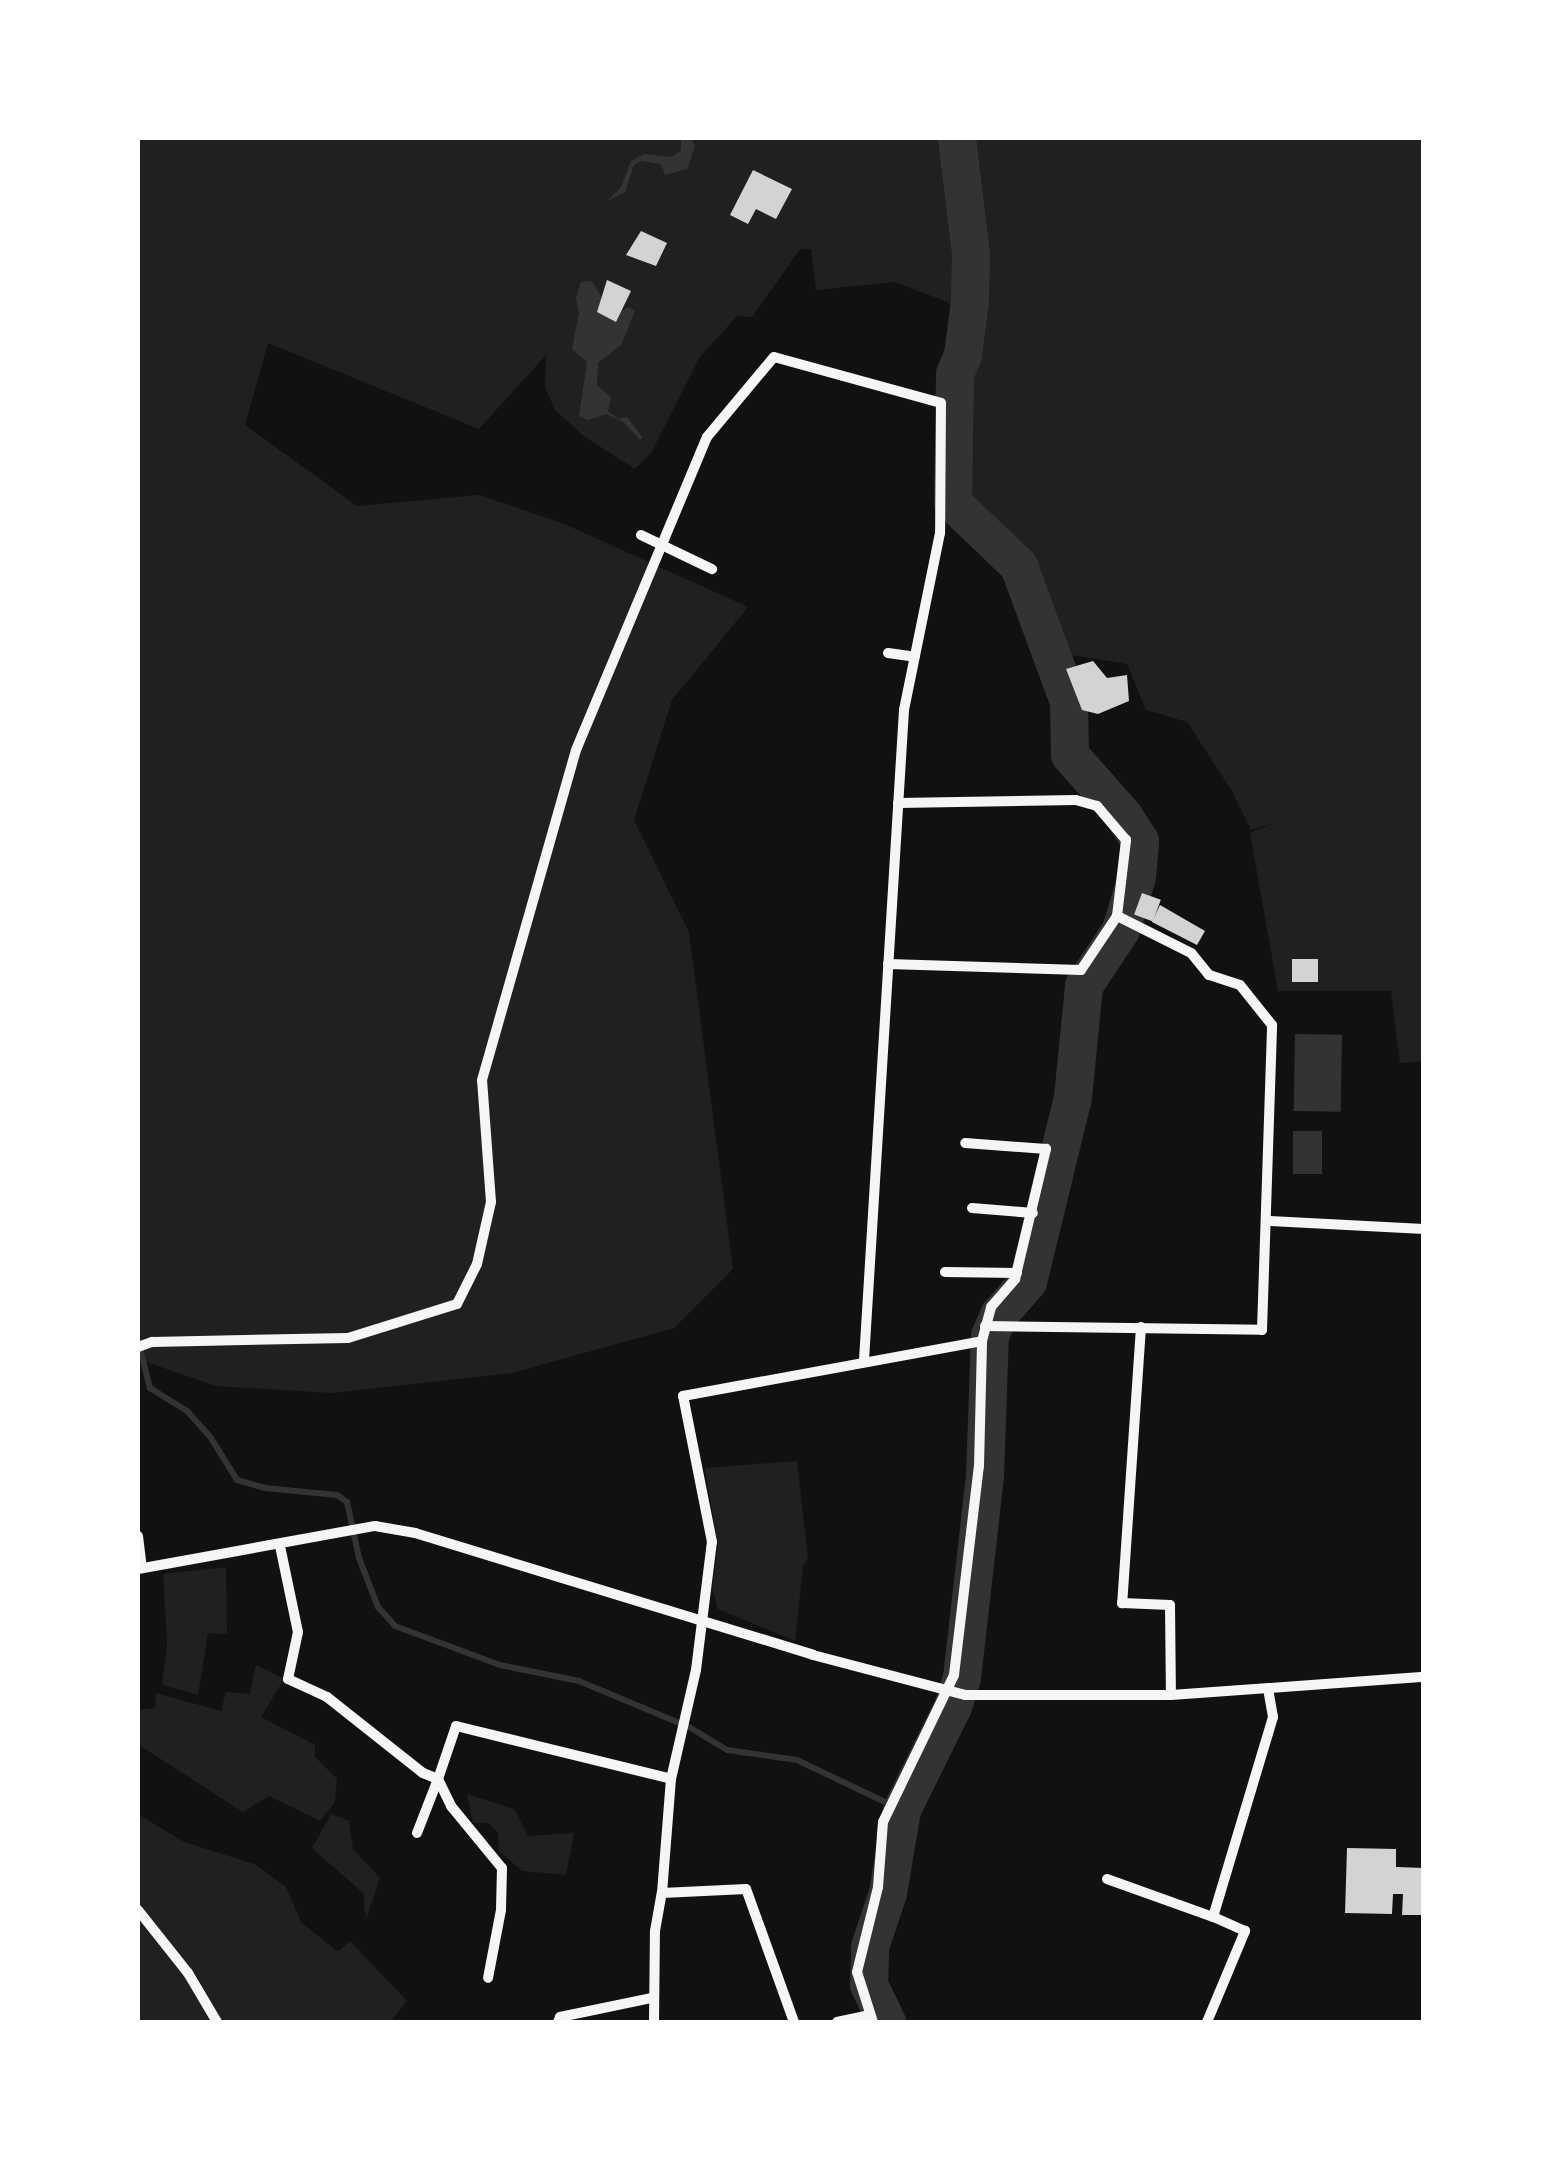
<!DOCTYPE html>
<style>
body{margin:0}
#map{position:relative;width:1561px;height:2160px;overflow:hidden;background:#111;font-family:Bitter,serif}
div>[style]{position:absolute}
.green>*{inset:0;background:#202020}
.water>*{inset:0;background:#333;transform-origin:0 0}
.stream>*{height:6px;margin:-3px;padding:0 3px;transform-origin:3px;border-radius:3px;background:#333}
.river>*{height:38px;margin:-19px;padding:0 19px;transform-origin:19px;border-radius:19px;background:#333}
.building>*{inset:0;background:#d3d3d3;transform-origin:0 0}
.minor>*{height:10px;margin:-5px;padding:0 5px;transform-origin:5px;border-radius:5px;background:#f5f5f5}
span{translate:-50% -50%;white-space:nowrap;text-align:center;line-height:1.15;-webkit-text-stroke:8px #fff;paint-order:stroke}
.frame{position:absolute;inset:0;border:140px solid #fff;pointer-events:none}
</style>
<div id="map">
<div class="green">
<i style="clip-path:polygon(138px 138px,1423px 138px,1423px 1061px,1400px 1063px,1391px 991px,1278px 991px,1250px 833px,1277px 822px,1251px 830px,1232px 791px,1187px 722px,1146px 710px,1127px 664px,1071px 655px,1049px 608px,962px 496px,950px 303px,895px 282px,816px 290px,811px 249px,800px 249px,752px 317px,737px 316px,700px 357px,651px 453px,635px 469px,584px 436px,555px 410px,545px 387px,546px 355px,479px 429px,268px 343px,245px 425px,357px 506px,479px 495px,562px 523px,748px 607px,672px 700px,634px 820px,689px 932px,733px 1269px,674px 1328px,512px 1373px,332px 1393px,216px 1386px,138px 1359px)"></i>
<i style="clip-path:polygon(797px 1461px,808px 1558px,803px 1566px,795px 1641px,718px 1609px,712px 1588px,718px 1546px,705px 1468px)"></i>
<i style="clip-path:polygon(226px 1567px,227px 1634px,208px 1633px,198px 1695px,162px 1685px,167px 1643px,163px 1574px)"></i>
<i style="clip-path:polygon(256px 1665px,284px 1679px,261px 1717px,315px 1745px,315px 1757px,337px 1779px,335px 1802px,320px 1821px,269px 1796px,243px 1812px,139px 1745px,139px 1710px,155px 1708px,156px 1693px,221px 1711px,226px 1692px,250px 1694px)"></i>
<i style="clip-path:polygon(467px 1794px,514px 1809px,528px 1836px,574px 1833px,566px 1875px,522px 1871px,499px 1851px,498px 1833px,489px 1823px,473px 1823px)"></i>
<i style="clip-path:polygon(138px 1814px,184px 1842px,254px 1864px,286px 1887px,301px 1922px,338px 1952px,350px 1941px,407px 2001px,390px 2022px,138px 2022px)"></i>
<i style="clip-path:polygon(331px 1814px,349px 1821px,353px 1849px,380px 1878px,366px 1920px,363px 1893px,312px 1848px)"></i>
</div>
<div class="water">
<i style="clip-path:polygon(681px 138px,691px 138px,695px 146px,687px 169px,665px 175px,661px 164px,641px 161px,634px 165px,625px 192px,607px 201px,621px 187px,631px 161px,644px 154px,672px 157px,681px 150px)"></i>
<i style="clip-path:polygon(592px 281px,605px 303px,618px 313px,629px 307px,635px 311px,621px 345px,598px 363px,597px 385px,611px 397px,608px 411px,618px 419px,627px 417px,643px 438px,640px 440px,623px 422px,606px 414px,588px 420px,579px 416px,587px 362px,572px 349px,579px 313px,576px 298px,581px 282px)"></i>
<i style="left:1295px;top:1034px;width:47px;height:77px;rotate:1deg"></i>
<i style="left:1293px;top:1131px;width:29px;height:43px"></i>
</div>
<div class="stream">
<i style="left:138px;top:1341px;width:49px;rotate:75.7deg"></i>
<i style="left:150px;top:1388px;width:44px;rotate:31.9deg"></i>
<i style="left:187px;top:1411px;width:36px;rotate:48deg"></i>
<i style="left:211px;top:1438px;width:49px;rotate:58.2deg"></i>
<i style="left:237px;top:1480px;width:29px;rotate:16deg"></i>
<i style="left:265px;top:1488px;width:72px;rotate:5.6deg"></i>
<i style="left:337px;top:1495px;width:12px;rotate:35deg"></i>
<i style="left:347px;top:1502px;width:57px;rotate:77.9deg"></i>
<i style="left:359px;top:1558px;width:53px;rotate:68.8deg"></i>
<i style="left:378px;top:1607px;width:25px;rotate:48deg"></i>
<i style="left:395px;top:1626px;width:112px;rotate:20.4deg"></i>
<i style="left:500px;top:1665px;width:81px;rotate:11.4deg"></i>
<i style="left:579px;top:1681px;width:119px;rotate:22.7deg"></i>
<i style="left:689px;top:1727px;width:44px;rotate:31.2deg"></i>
<i style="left:727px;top:1750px;width:71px;rotate:8.1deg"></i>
<i style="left:797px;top:1760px;width:116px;rotate:25.5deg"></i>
</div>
<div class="river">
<i style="left:887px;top:2022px;width:41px;rotate:-115.9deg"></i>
<i style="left:869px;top:1985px;width:38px;rotate:-88deg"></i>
<i style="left:870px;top:1947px;width:57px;rotate:-71.6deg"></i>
<i style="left:888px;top:1893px;width:84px;rotate:-80.4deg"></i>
<i style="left:902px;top:1810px;width:115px;rotate:-63.7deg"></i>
<i style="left:953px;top:1707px;width:30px;rotate:-73deg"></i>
<i style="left:962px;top:1678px;width:203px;rotate:-83.5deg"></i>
<i style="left:985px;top:1476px;width:140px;rotate:-88deg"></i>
<i style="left:990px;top:1336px;width:23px;rotate:-67deg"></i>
<i style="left:999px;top:1315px;width:44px;rotate:-48.7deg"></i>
<i style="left:1028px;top:1282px;width:190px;rotate:-76.3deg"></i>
<i style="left:1073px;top:1097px;width:112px;rotate:-84.3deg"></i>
<i style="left:1084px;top:986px;width:67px;rotate:-56.5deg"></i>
<i style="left:1121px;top:930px;width:55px;rotate:-73.2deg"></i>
<i style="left:1137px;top:877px;width:36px;rotate:-85deg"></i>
<i style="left:1140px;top:841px;width:30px;rotate:-123deg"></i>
<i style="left:1124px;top:816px;width:81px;rotate:-131.5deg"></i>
<i style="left:1070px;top:755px;width:53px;rotate:-91.1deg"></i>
<i style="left:1069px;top:702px;width:145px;rotate:-110.2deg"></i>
<i style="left:1019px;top:566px;width:91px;rotate:-136.3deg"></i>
<i style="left:953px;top:503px;width:129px;rotate:-89.1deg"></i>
<i style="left:955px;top:374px;width:21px;rotate:-67deg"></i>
<i style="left:963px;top:355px;width:54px;rotate:-82.6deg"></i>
<i style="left:970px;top:301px;width:47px;rotate:-88.8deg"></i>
<i style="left:971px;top:254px;width:117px;rotate:-96.9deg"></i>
</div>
<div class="building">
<i style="clip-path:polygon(753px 170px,792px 189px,776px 219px,756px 209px,748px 224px,730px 215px)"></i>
<i style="clip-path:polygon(641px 231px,667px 243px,656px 266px,626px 255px)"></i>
<i style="clip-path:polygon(607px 280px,631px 291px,616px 322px,597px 312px)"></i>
<i style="clip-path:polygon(1093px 661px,1107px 678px,1127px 675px,1129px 701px,1098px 714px,1082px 710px,1066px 669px)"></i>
<i style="left:1142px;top:893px;width:20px;height:23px;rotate:20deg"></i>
<i style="clip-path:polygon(1160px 905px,1205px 931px,1197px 945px,1152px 922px)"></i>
<i style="left:1292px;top:959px;width:26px;height:23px"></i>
<i style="clip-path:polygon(1347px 1848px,1396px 1849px,1396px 1867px,1424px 1868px,1424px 1915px,1402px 1915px,1403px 1894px,1393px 1894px,1392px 1914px,1345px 1913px)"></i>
</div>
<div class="minor">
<i style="left:641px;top:535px;width:79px;rotate:25.6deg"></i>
<i style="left:888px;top:653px;width:27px;rotate:8deg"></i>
<i style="left:888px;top:964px;width:193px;rotate:1.8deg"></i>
<i style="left:1081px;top:970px;width:65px;rotate:-56.3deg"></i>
<i style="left:1117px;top:916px;width:77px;rotate:-83.2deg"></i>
<i style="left:1126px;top:840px;width:45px;rotate:-130.5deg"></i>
<i style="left:1097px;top:806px;width:22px;rotate:-164deg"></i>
<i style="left:1076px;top:800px;width:178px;rotate:179deg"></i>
<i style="left:972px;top:1208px;width:61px;rotate:4.7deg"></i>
<i style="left:1268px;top:1221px;width:156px;rotate:2.9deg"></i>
<i style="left:945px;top:1272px;width:72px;rotate:0.8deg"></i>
<i style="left:985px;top:1326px;width:277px;rotate:0.8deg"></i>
<i style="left:1262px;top:1330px;width:305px;rotate:-88.1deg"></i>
<i style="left:1272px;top:1025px;width:51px;rotate:-128.7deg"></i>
<i style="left:1240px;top:985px;width:33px;rotate:-162deg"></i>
<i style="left:1209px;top:975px;width:28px;rotate:-129deg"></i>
<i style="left:1191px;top:953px;width:83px;rotate:-153.4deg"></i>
<i style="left:1141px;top:1327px;width:277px;rotate:93.9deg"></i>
<i style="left:1122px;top:1603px;width:48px;rotate:2.4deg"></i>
<i style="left:1170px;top:1605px;width:90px;rotate:89.4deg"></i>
<i style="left:138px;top:1347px;width:15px;rotate:-20deg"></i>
<i style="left:152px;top:1342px;width:196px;rotate:-1.2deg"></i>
<i style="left:348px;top:1338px;width:114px;rotate:-17.3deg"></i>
<i style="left:457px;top:1304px;width:45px;rotate:-63.4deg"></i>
<i style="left:477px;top:1264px;width:64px;rotate:-77.3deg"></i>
<i style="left:491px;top:1202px;width:122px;rotate:-94.2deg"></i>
<i style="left:482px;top:1080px;width:343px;rotate:-74.1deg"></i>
<i style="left:576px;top:750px;width:339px;rotate:-67.3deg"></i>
<i style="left:707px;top:437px;width:104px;rotate:-50.1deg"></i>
<i style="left:774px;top:357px;width:173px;rotate:15.4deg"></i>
<i style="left:941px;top:403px;width:130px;rotate:90.4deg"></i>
<i style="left:940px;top:533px;width:181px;rotate:101.5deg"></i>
<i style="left:904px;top:710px;width:652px;rotate:93.52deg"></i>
<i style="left:138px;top:1536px;width:32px;rotate:83deg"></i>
<i style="left:280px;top:1546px;width:88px;rotate:78.2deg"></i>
<i style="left:298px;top:1632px;width:48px;rotate:102deg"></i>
<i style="left:288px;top:1679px;width:43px;rotate:24.8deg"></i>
<i style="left:327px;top:1697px;width:122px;rotate:38.4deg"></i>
<i style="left:423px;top:1773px;width:16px;rotate:22deg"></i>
<i style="left:438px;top:1779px;width:56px;rotate:-71.2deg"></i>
<i style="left:456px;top:1726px;width:221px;rotate:13.8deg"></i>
<i style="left:138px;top:1569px;width:241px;rotate:-10.3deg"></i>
<i style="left:375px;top:1526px;width:41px;rotate:9.9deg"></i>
<i style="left:415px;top:1533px;width:416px;rotate:17deg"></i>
<i style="left:813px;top:1655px;width:157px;rotate:14.7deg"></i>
<i style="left:965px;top:1695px;width:206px"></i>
<i style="left:1171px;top:1695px;width:254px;rotate:-4.1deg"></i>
<i style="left:438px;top:1779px;width:30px;rotate:64deg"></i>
<i style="left:451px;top:1806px;width:80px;rotate:50.6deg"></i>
<i style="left:502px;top:1868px;width:42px;rotate:91.4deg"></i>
<i style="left:501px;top:1910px;width:69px;rotate:100.8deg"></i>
<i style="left:417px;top:1833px;width:58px;rotate:-68.7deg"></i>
<i style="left:1107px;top:1879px;width:113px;rotate:19.7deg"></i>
<i style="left:138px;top:1910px;width:80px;rotate:51.6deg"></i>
<i style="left:188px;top:1973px;width:57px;rotate:59.4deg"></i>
<i style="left:558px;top:2022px;width:5px;rotate:-68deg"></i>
<i style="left:560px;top:2017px;width:94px;rotate:-11.7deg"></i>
<i style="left:654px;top:2022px;width:91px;rotate:-89.4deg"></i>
<i style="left:655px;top:1931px;width:39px;rotate:-80deg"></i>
<i style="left:794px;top:2022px;width:141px;rotate:-109.8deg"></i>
<i style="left:746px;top:1889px;width:84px;rotate:177.3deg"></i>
<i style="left:662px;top:1893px;width:114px;rotate:-85.5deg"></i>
<i style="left:671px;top:1779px;width:112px;rotate:-77.1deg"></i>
<i style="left:696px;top:1670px;width:129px;rotate:-82.9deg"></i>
<i style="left:712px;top:1542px;width:149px;rotate:-101.2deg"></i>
<i style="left:683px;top:1396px;width:304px;rotate:-10.4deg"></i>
<i style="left:837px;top:2022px;width:34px;rotate:-12deg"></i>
<i style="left:873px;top:2022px;width:52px;rotate:-107.7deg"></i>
<i style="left:857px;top:1972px;width:88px;rotate:-76.1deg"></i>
<i style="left:878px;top:1887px;width:65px;rotate:-85.6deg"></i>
<i style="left:883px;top:1822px;width:163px;rotate:-64.2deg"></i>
<i style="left:954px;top:1675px;width:210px;rotate:-83.2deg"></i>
<i style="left:979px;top:1466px;width:125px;rotate:-88.6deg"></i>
<i style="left:982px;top:1341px;width:35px;rotate:-75deg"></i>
<i style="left:991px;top:1307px;width:37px;rotate:-49deg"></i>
<i style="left:1015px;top:1279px;width:134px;rotate:-76.6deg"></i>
<i style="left:1046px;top:1149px;width:81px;rotate:-175.8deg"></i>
<i style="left:1207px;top:2022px;width:99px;rotate:-67.3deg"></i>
<i style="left:1245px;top:1931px;width:35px;rotate:-156deg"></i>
<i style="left:1213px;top:1917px;width:209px;rotate:-73.3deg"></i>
<i style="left:1273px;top:1717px;width:29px;rotate:-100deg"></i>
</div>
<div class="frame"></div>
</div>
